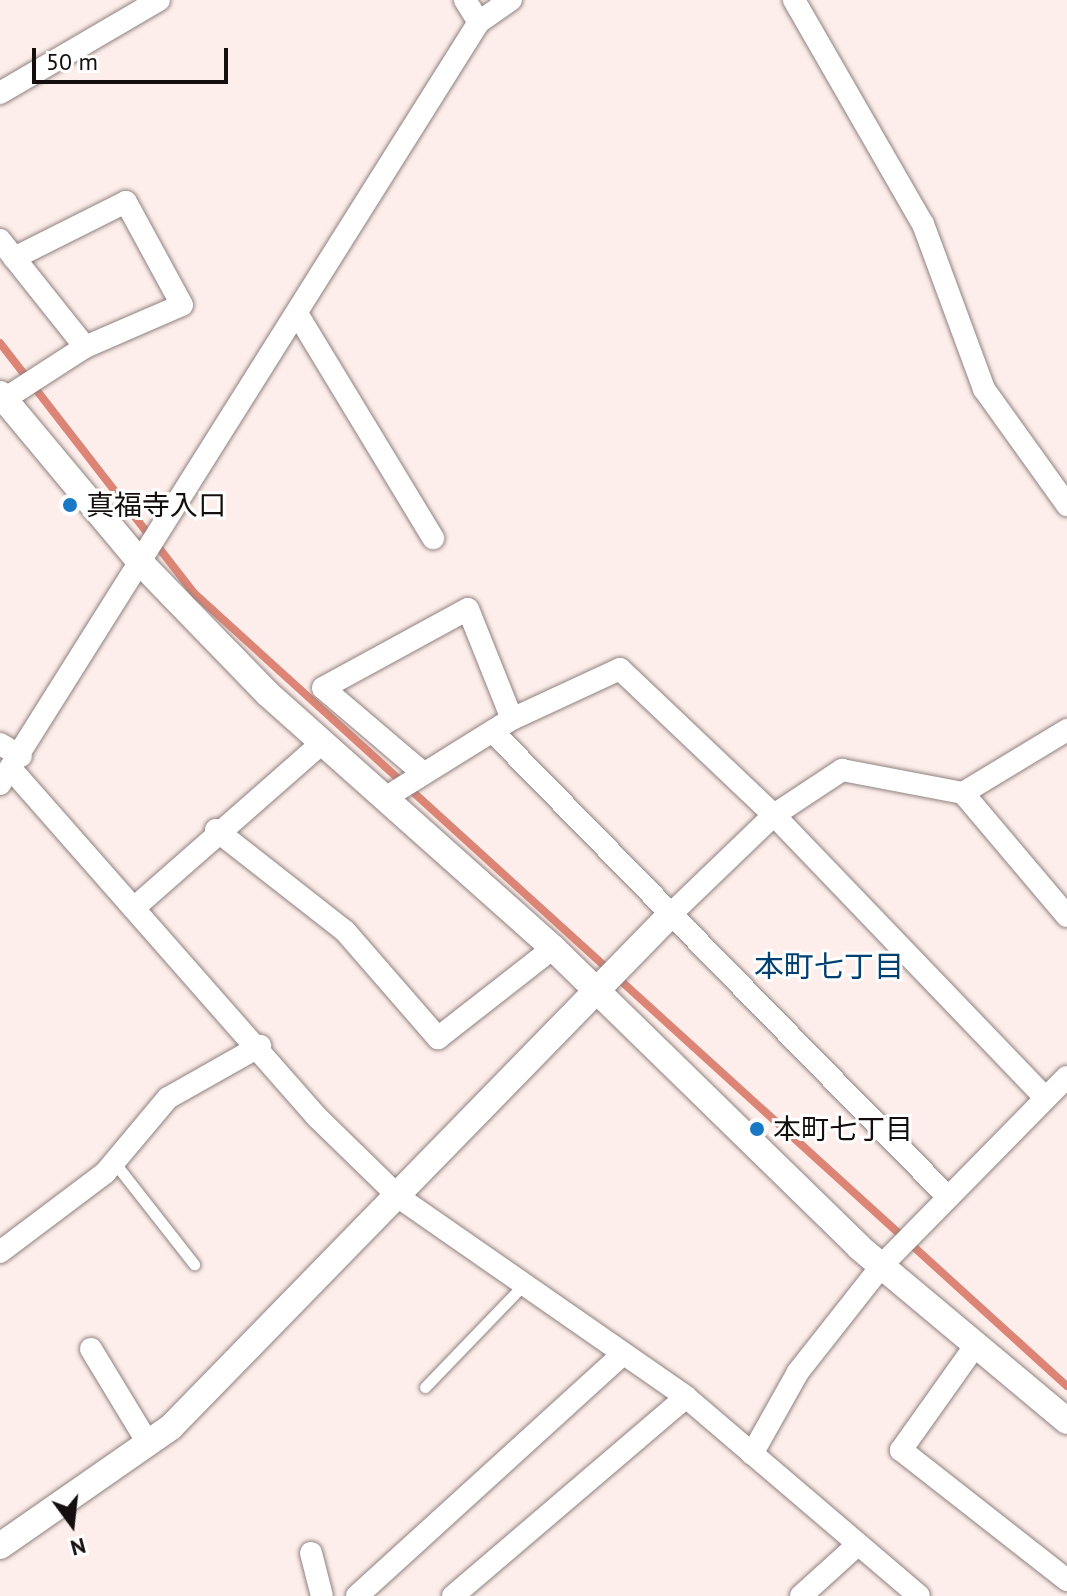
<!DOCTYPE html>
<meta charset="utf-8">
<style>
body{margin:0}
#map{position:relative;width:1067px;height:1596px;overflow:hidden;background:#fdeeeb;font-family:"PT Sans","Noto Sans JP",sans-serif}
div>[style]{position:absolute}
.stream>*{height:8px;margin:-4px;padding:0 4px;transform-origin:4px;border-radius:4px;background:#dc8576}
.roads{filter:drop-shadow(0 0 2px #8f817f) drop-shadow(0 0 2px #8f817f)}
.service>*{height:11px;margin:-5.5px;padding:0 5.5px;transform-origin:5.5px;border-radius:5.5px;background:#fff}
.minor>*{height:22px;margin:-11px;padding:0 11px;transform-origin:11px;border-radius:11px;background:#fff}
.tertiary>*{height:26px;margin:-13px;padding:0 13px;transform-origin:13px;border-radius:13px;background:#fff}
.dots>*{width:22px;height:22px;translate:-50% -50%;box-sizing:border-box;border:4px solid #fff;border-radius:50%}
span{translate:-50% -50%;white-space:nowrap;text-align:center;line-height:1.15;-webkit-text-stroke:6px #fff;paint-order:stroke}
.poi-label{font-size:28px;color:#140f0e}
.left{translate:0 -50%;text-align:left}
.neighbourhood-label{font-size:30px;color:#014070}
.north{position:absolute;left:32px;top:1484px;width:80px;height:80px;-webkit-text-stroke:6px #fff;paint-order:stroke;rotate:165deg;font-size:22px;font-weight:700;line-height:32px;text-align:center;color:#140f0e}
.north::after{content:'';display:block;margin:auto;width:28px;height:36px;background:#140f0e;clip-path:polygon(50% 0,100% 100%,50% 72%,0 100%)}
.scale{position:absolute;left:32px;top:48px;width:196px;height:36px;box-sizing:border-box;border:4px solid #140f0e;border-top:0;padding-left:10px;font-size:24px;line-height:28px;white-space:nowrap;color:#140f0e;-webkit-text-stroke:6px #fff;paint-order:stroke}
</style>
<div id="map">
<div class="stream">
<i style="left:0;top:343px;width:318px;rotate:52.2deg"></i>
<i style="left:195px;top:594px;width:1178px;rotate:42.25deg"></i>
</div>
<div class="roads">
<div class="service">
<i style="left:114px;top:1162px;width:130px;rotate:51.9deg"></i>
<i style="left:425px;top:1387px;width:141px;rotate:-46.1deg"></i>
</div>
<div class="minor">
<i style="left:465px;top:0;width:26px;rotate:58deg"></i>
<i style="left:794px;top:0;width:258px;rotate:60.1deg"></i>
<i style="left:923px;top:224px;width:176px;rotate:69.7deg"></i>
<i style="left:984px;top:389px;width:143px;rotate:54.4deg"></i>
<i style="left:0;top:93px;width:184px;rotate:-30.3deg"></i>
<i style="left:0;top:240px;width:137px;rotate:51.5deg"></i>
<i style="left:85px;top:347px;width:101px;rotate:147.1deg"></i>
<i style="left:14px;top:258px;width:125px;rotate:-26.6deg"></i>
<i style="left:126px;top:202px;width:117px;rotate:61.5deg"></i>
<i style="left:182px;top:305px;width:106px;rotate:156.6deg"></i>
<i style="left:298px;top:315px;width:261px;rotate:58.8deg"></i>
<i style="left:496px;top:735px;width:646px;rotate:45.63deg"></i>
<i style="left:0;top:744px;width:24px;rotate:30deg"></i>
<i style="left:12px;top:770px;width:463px;rotate:48.7deg"></i>
<i style="left:318px;top:1118px;width:115px;rotate:44.3deg"></i>
<i style="left:400px;top:1198px;width:348px;rotate:34.8deg"></i>
<i style="left:686px;top:1397px;width:306px;rotate:40.5deg"></i>
<i style="left:423px;top:773px;width:131px;rotate:-139.6deg"></i>
<i style="left:323px;top:688px;width:165px;rotate:-28.6deg"></i>
<i style="left:468px;top:609px;width:118px;rotate:68.2deg"></i>
<i style="left:0;top:784px;width:900px;rotate:-57.85deg"></i>
<i style="left:479px;top:22px;width:39px;rotate:-35deg"></i>
<i style="left:963px;top:793px;width:122px;rotate:-31.2deg"></i>
<i style="left:385px;top:798px;width:150px;rotate:-31.9deg"></i>
<i style="left:512px;top:719px;width:119px;rotate:-24.8deg"></i>
<i style="left:620px;top:669px;width:212px;rotate:43.5deg"></i>
<i style="left:774px;top:815px;width:390px;rotate:46.2deg"></i>
<i style="left:216px;top:830px;width:164px;rotate:38.1deg"></i>
<i style="left:345px;top:931px;width:142px;rotate:49deg"></i>
<i style="left:438px;top:1038px;width:146px;rotate:-38deg"></i>
<i style="left:134px;top:908px;width:252px;rotate:-41.3deg"></i>
<i style="left:672px;top:913px;width:141px;rotate:-43.9deg"></i>
<i style="left:774px;top:815px;width:82px;rotate:-33.5deg"></i>
<i style="left:842px;top:770px;width:123px;rotate:10.8deg"></i>
<i style="left:963px;top:793px;width:161px;rotate:49.8deg"></i>
<i style="left:0;top:1252px;width:131px;rotate:-37deg"></i>
<i style="left:105px;top:1173px;width:98px;rotate:-50deg"></i>
<i style="left:168px;top:1098px;width:106px;rotate:-29.5deg"></i>
<i style="left:975px;top:1346px;width:128px;rotate:125.4deg"></i>
<i style="left:901px;top:1450px;width:211px;rotate:38.1deg"></i>
<i style="left:91px;top:1349px;width:110px;rotate:58.8deg"></i>
<i style="left:752px;top:1454px;width:94px;rotate:-60.7deg"></i>
<i style="left:798px;top:1372px;width:137px;rotate:-51.8deg"></i>
<i style="left:883px;top:1264px;width:262px;rotate:-45.5deg"></i>
<i style="left:311px;top:1553px;width:44px;rotate:75.7deg"></i>
<i style="left:357px;top:1596px;width:360px;rotate:-42.3deg"></i>
<i style="left:453px;top:1596px;width:306px;rotate:-40.5deg"></i>
<i style="left:801px;top:1596px;width:72px;rotate:-42.2deg"></i>
</div>
<div class="tertiary">
<i style="left:0;top:394px;width:219px;rotate:50.2deg"></i>
<i style="left:140px;top:562px;width:184px;rotate:45.9deg"></i>
<i style="left:268px;top:694px;width:382px;rotate:41.7deg"></i>
<i style="left:553px;top:948px;width:428px;rotate:44.3deg"></i>
<i style="left:859px;top:1247px;width:271px;rotate:39.9deg"></i>
<i style="left:0;top:1546px;width:208px;rotate:-34.8deg"></i>
<i style="left:171px;top:1427px;width:718px;rotate:-45.73deg"></i>
</div>
</div>
<div class="dots">
<i style="left:70px;top:505px;background:#1979c5"></i>
<i style="left:757px;top:1129px;background:#1979c5"></i>
</div>
<div class="poi-label">
<span class="left" style="left:86px;top:505px">真福寺入口</span>
<span class="left" style="left:773px;top:1129px">本町七丁目</span>
</div>
<div class="neighbourhood-label">
<span style="left:829px;top:966px">本町七丁目</span>
</div>
<div class="north">N</div>
<div class="scale">50 m</div>
</div>
